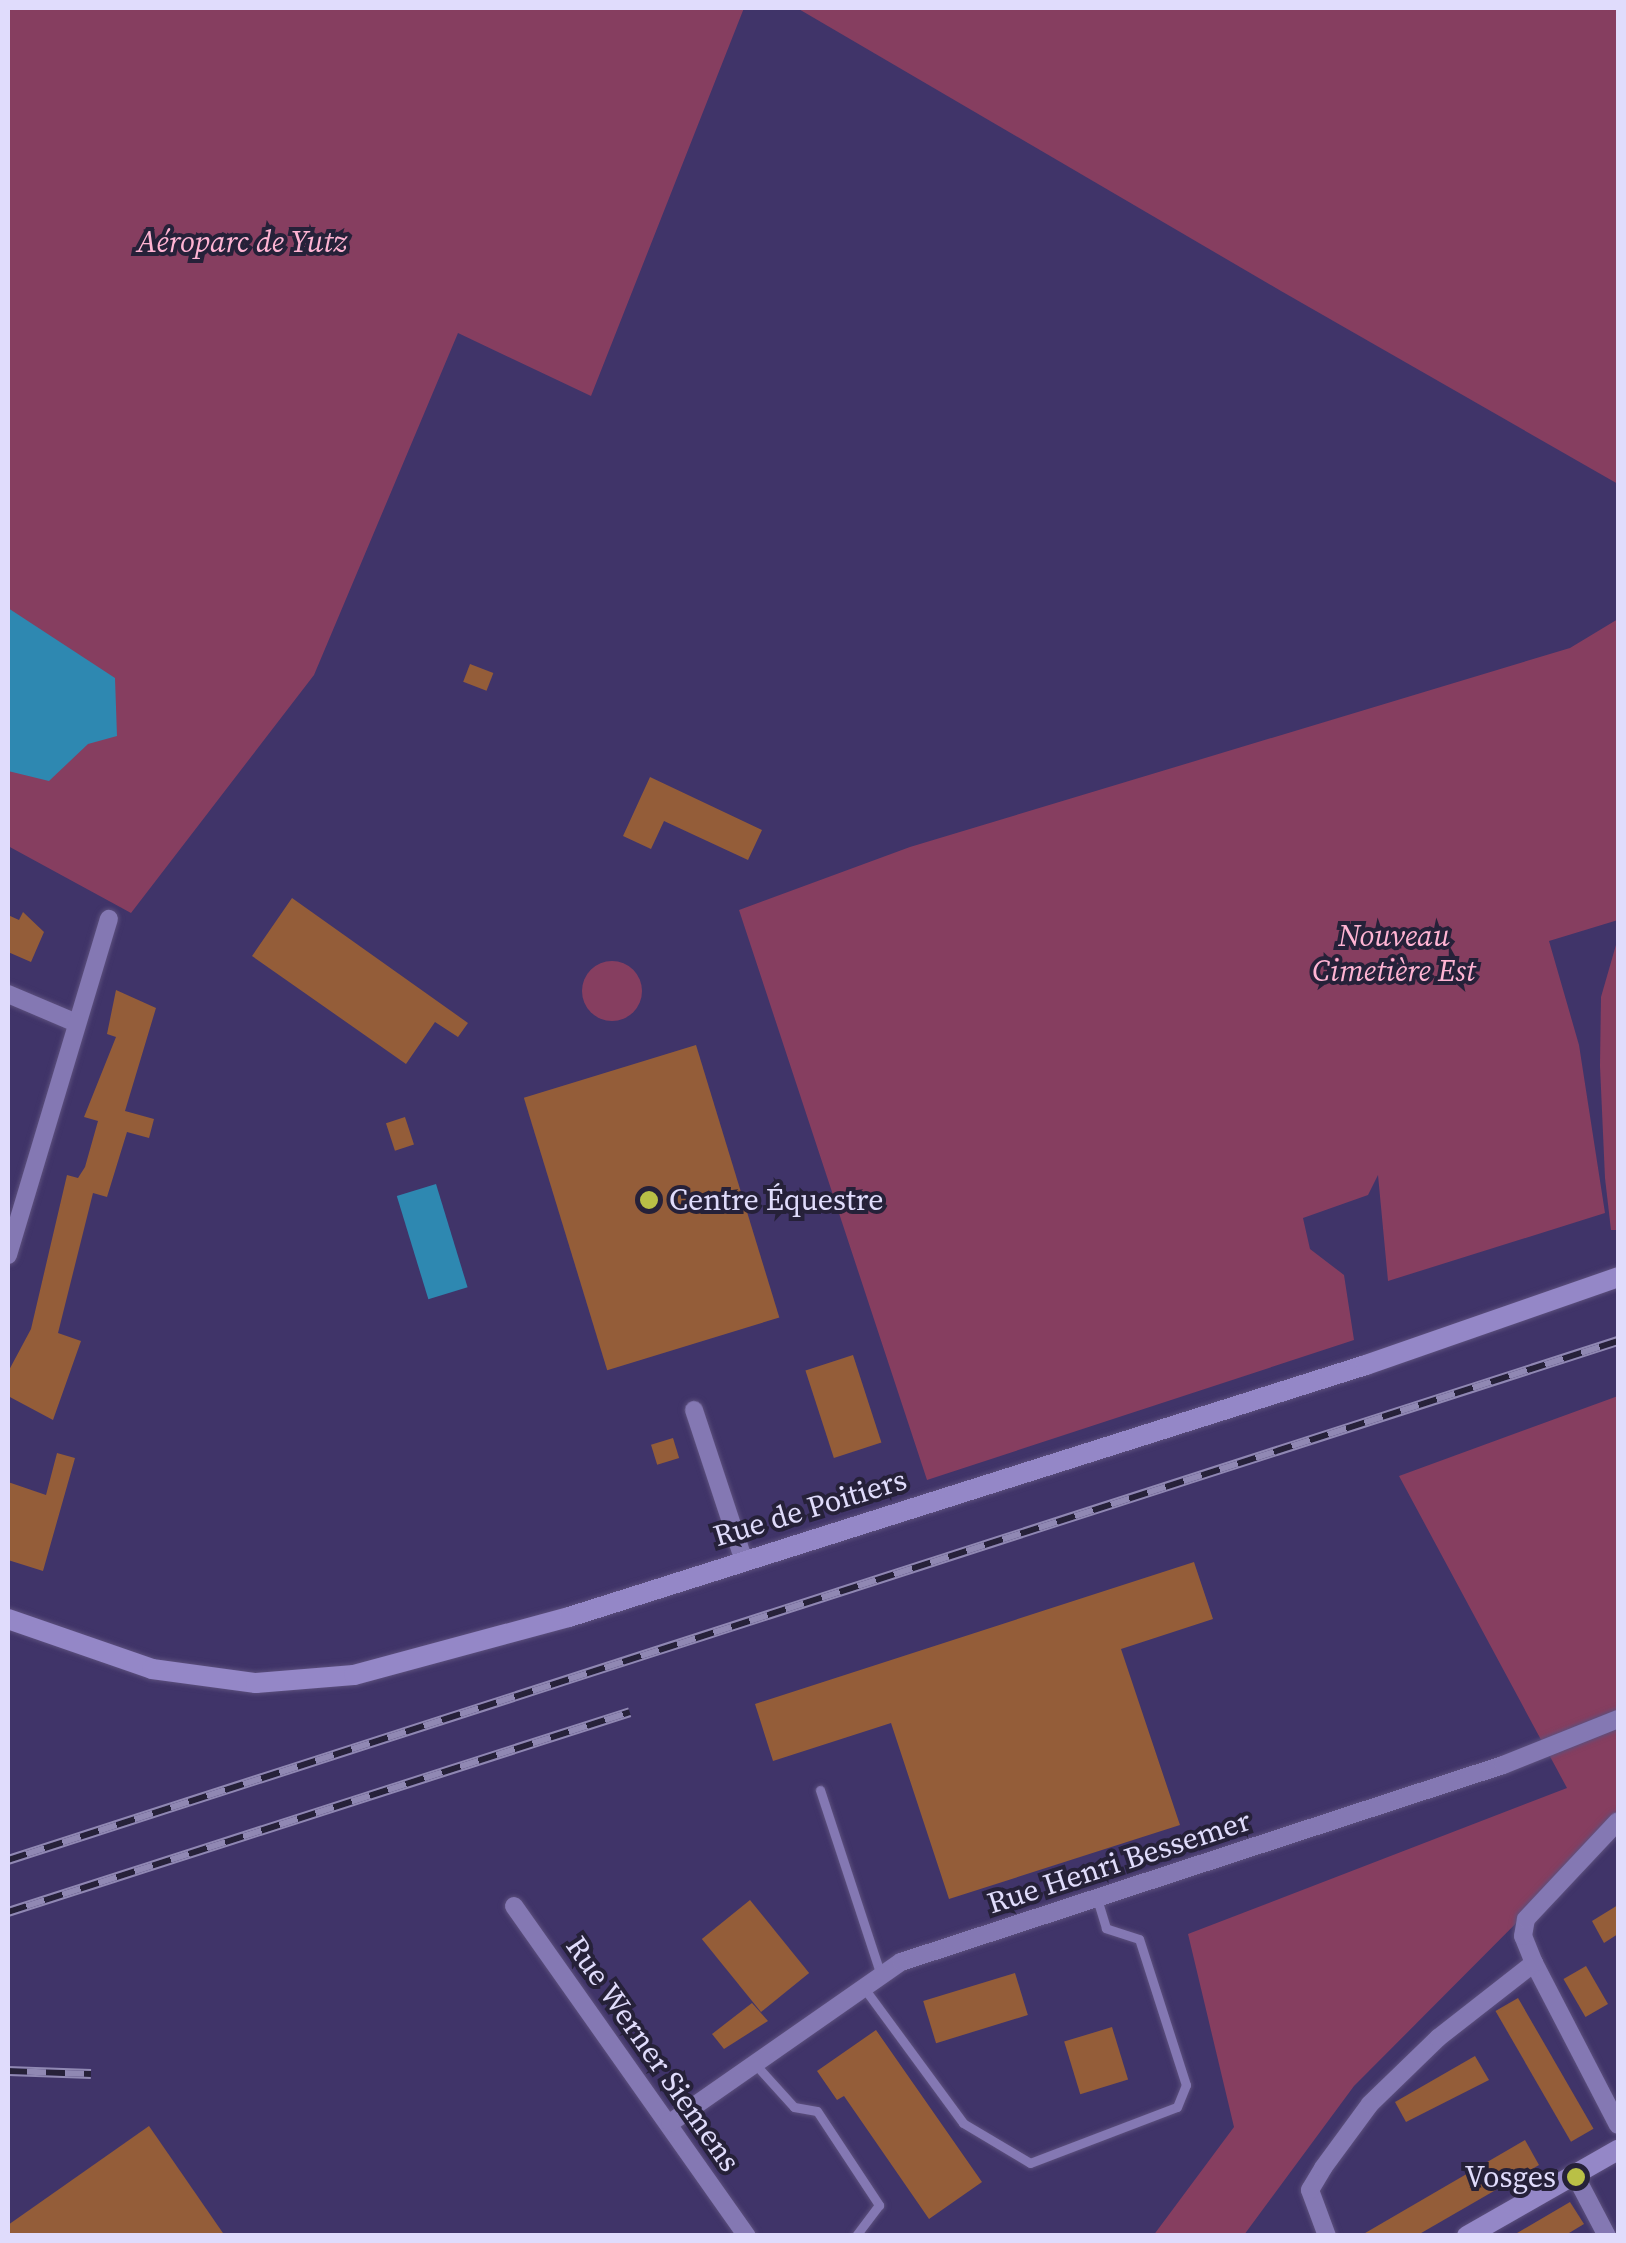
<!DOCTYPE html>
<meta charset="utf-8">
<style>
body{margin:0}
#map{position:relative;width:1626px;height:2243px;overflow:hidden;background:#403469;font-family:"Source Serif 4",serif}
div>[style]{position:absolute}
.green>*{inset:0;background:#863e60}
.round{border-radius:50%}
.water>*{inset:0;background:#2e88b1;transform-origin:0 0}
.building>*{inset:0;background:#945d39;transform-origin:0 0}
.roads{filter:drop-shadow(0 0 2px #5c507d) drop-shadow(0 0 2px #5c507d)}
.lane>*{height:9px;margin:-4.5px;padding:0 4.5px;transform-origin:4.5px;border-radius:4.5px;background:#8478b3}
.street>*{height:18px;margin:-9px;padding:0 9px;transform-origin:9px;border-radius:9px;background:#8478b3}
.secondary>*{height:20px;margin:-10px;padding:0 10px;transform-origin:10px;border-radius:10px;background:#9487c7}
.rail>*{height:10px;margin-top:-5px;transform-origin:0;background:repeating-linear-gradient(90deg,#262139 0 19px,#9088b3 0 38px);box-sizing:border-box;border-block:2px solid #9088b3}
.dots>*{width:28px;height:28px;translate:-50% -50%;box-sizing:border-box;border:5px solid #262139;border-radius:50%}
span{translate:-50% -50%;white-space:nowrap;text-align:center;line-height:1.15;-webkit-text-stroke:8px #262139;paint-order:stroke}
.park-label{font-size:30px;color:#ffb4d3;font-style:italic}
.poi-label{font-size:30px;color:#e0dcfc}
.left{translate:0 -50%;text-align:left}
.right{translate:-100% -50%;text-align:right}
.street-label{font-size:30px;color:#e0dcfc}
.frame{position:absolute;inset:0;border:10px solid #e0dcfc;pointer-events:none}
</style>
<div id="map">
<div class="green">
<i style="clip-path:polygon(8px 8px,744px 8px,591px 396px,458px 333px,314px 675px,131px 913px,8px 846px)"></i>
<i style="clip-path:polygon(797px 8px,1618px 8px,1618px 484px,1281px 291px)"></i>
<i style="clip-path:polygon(1618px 619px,1618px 920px,1549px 941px,1579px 1045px,1605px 1213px,1388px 1281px,1378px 1175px,1368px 1195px,1303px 1218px,1310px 1249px,1344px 1275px,1354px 1340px,927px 1480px,739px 910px,910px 847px,1570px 648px)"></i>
<i style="clip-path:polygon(1618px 938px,1618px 1230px,1611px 1230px,1605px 1178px,1600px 1066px,1601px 997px)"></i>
<i class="round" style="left:582px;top:961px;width:60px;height:60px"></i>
<i style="clip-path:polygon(1618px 1396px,1618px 1821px,1354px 2086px,1244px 2235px,1153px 2236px,1234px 2127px,1188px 1934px,1567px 1788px,1399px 1476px)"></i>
</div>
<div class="water">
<i style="clip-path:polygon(8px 608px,115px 678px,117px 736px,88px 744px,49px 781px,8px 771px)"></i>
<i style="left:436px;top:1184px;width:108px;height:41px;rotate:73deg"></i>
</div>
<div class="building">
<i style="left:470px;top:664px;width:25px;height:19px;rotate:21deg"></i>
<i style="clip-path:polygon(650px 777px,762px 830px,748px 860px,664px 821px,651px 849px,623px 836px)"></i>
<i style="clip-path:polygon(292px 898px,468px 1023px,458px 1037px,435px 1022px,406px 1064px,252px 956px)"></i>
<i style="clip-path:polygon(23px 912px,44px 932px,31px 962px,8px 952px,8px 915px,19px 920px)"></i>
<i style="clip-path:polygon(116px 990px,156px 1008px,125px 1111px,154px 1119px,149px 1138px,127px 1132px,107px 1197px,93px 1193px,58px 1333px,81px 1341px,53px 1420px,8px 1396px,8px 1372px,31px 1329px,67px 1175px,78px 1178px,85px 1167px,98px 1121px,84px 1117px,116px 1037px,107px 1034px)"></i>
<i style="left:696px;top:1045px;width:285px;height:180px;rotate:73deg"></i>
<i style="left:405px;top:1117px;width:29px;height:20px;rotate:72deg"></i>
<i style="left:853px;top:1355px;width:92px;height:50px;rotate:72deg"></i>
<i style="left:673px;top:1438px;width:21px;height:23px;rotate:73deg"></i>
<i style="clip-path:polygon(57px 1453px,75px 1458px,43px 1571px,8px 1560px,8px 1482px,46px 1495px)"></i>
<i style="clip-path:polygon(1194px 1562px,1213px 1619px,1121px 1649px,1180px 1825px,949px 1899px,891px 1723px,773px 1761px,755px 1704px)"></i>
<i style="left:750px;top:1900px;width:94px;height:62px;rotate:51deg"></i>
<i style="clip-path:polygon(1618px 1905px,1618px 1934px,1604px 1943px,1592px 1921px)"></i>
<i style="left:1586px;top:1966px;width:44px;height:26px;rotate:60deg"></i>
<i style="left:1015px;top:1973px;width:44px;height:96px;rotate:73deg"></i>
<i style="left:1518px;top:1998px;width:151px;height:26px;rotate:60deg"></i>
<i style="clip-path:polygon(752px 2003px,768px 2021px,724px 2049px,712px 2034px)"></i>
<i style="left:1112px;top:2027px;width:55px;height:50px;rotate:73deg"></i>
<i style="clip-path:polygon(876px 2030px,982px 2182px,929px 2219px,844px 2096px,837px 2100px,817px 2071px)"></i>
<i style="clip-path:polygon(1475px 2056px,1489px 2080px,1406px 2122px,1395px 2102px)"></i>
<i style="clip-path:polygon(149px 2126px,225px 2236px,8px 2236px,8px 2225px)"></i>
<i style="clip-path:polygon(1525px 2140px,1539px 2165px,1416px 2236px,1360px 2236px)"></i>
<i style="clip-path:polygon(1570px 2202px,1584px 2224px,1564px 2236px,1512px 2236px)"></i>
</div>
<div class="roads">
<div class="lane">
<i style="left:820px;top:1790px;width:196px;rotate:71.8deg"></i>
<i style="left:864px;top:1988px;width:167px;rotate:53.7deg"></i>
<i style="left:963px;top:2123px;width:78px;rotate:30.8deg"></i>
<i style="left:1030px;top:2163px;width:157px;rotate:-20.9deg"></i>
<i style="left:1177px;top:2107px;width:24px;rotate:-68deg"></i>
<i style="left:1186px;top:2085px;width:153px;rotate:-107.8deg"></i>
<i style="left:1139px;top:1939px;width:35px;rotate:-162deg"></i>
<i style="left:1106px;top:1928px;width:30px;rotate:-107deg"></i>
<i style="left:755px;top:2064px;width:58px;rotate:47.8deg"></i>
<i style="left:794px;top:2107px;width:23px;rotate:10deg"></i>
<i style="left:817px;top:2111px;width:113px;rotate:56.6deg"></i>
<i style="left:879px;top:2205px;width:39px;rotate:127deg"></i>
</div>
<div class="street">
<i style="left:8px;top:994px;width:72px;rotate:23deg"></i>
<i style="left:8px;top:1255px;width:351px;rotate:-73.3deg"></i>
<i style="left:694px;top:1410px;width:156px;rotate:71.7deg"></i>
<i style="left:514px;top:1906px;width:404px;rotate:54.8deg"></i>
<i style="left:1534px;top:1963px;width:182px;rotate:62.6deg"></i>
<i style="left:670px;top:2123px;width:282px;rotate:-34.9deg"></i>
<i style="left:901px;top:1962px;width:633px;rotate:-18.12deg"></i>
<i style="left:1503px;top:1765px;width:124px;rotate:-21.8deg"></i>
<i style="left:1576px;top:2177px;width:67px;rotate:62.3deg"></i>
<i style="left:1327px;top:2236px;width:49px;rotate:-110.3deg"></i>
<i style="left:1310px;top:2190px;width:26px;rotate:-59deg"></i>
<i style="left:1323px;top:2168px;width:79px;rotate:-53.7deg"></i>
<i style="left:1370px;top:2104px;width:95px;rotate:-44.1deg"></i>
<i style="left:1438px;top:2038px;width:122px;rotate:-38deg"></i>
<i style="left:1534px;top:1963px;width:29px;rotate:-112deg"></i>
<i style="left:1523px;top:1936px;width:17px;rotate:-80deg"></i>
<i style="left:1526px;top:1919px;width:134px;rotate:-46.8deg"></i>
</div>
<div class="secondary">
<i style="left:8px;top:1619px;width:152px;rotate:19.1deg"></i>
<i style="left:152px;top:1669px;width:105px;rotate:7.7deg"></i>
<i style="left:256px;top:1683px;width:98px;rotate:-4.7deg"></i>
<i style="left:354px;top:1675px;width:223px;rotate:-15.1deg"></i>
<i style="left:569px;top:1617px;width:836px;rotate:-17.55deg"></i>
<i style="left:1366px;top:1365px;width:267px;rotate:-19.2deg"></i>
<i style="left:1467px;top:2236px;width:174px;rotate:-29.7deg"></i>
</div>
</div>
<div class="rail">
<i style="left:8px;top:1860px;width:1692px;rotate:-17.87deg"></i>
<i style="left:8px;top:1912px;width:653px;rotate:-17.82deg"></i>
<i style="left:8px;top:2071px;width:83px;rotate:2.1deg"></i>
</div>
<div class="dots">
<i style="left:649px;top:1200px;background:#b9c046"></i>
<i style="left:1576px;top:2177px;background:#b9c046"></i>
</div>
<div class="park-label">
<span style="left:242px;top:242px">Aéroparc de Yutz</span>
<span style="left:1394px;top:953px">Nouveau<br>Cimetière Est</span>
</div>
<div class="poi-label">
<span class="left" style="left:669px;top:1200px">Centre Équestre</span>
<span class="right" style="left:1556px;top:2177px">Vosges</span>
</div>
<div class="street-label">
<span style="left:810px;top:1508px;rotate:-17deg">Rue de Poitiers</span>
<span style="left:1119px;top:1862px;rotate:-18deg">Rue Henri Bessemer</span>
<span style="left:653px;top:2054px;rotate:55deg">Rue Werner Siemens</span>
</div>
<div class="frame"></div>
</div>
